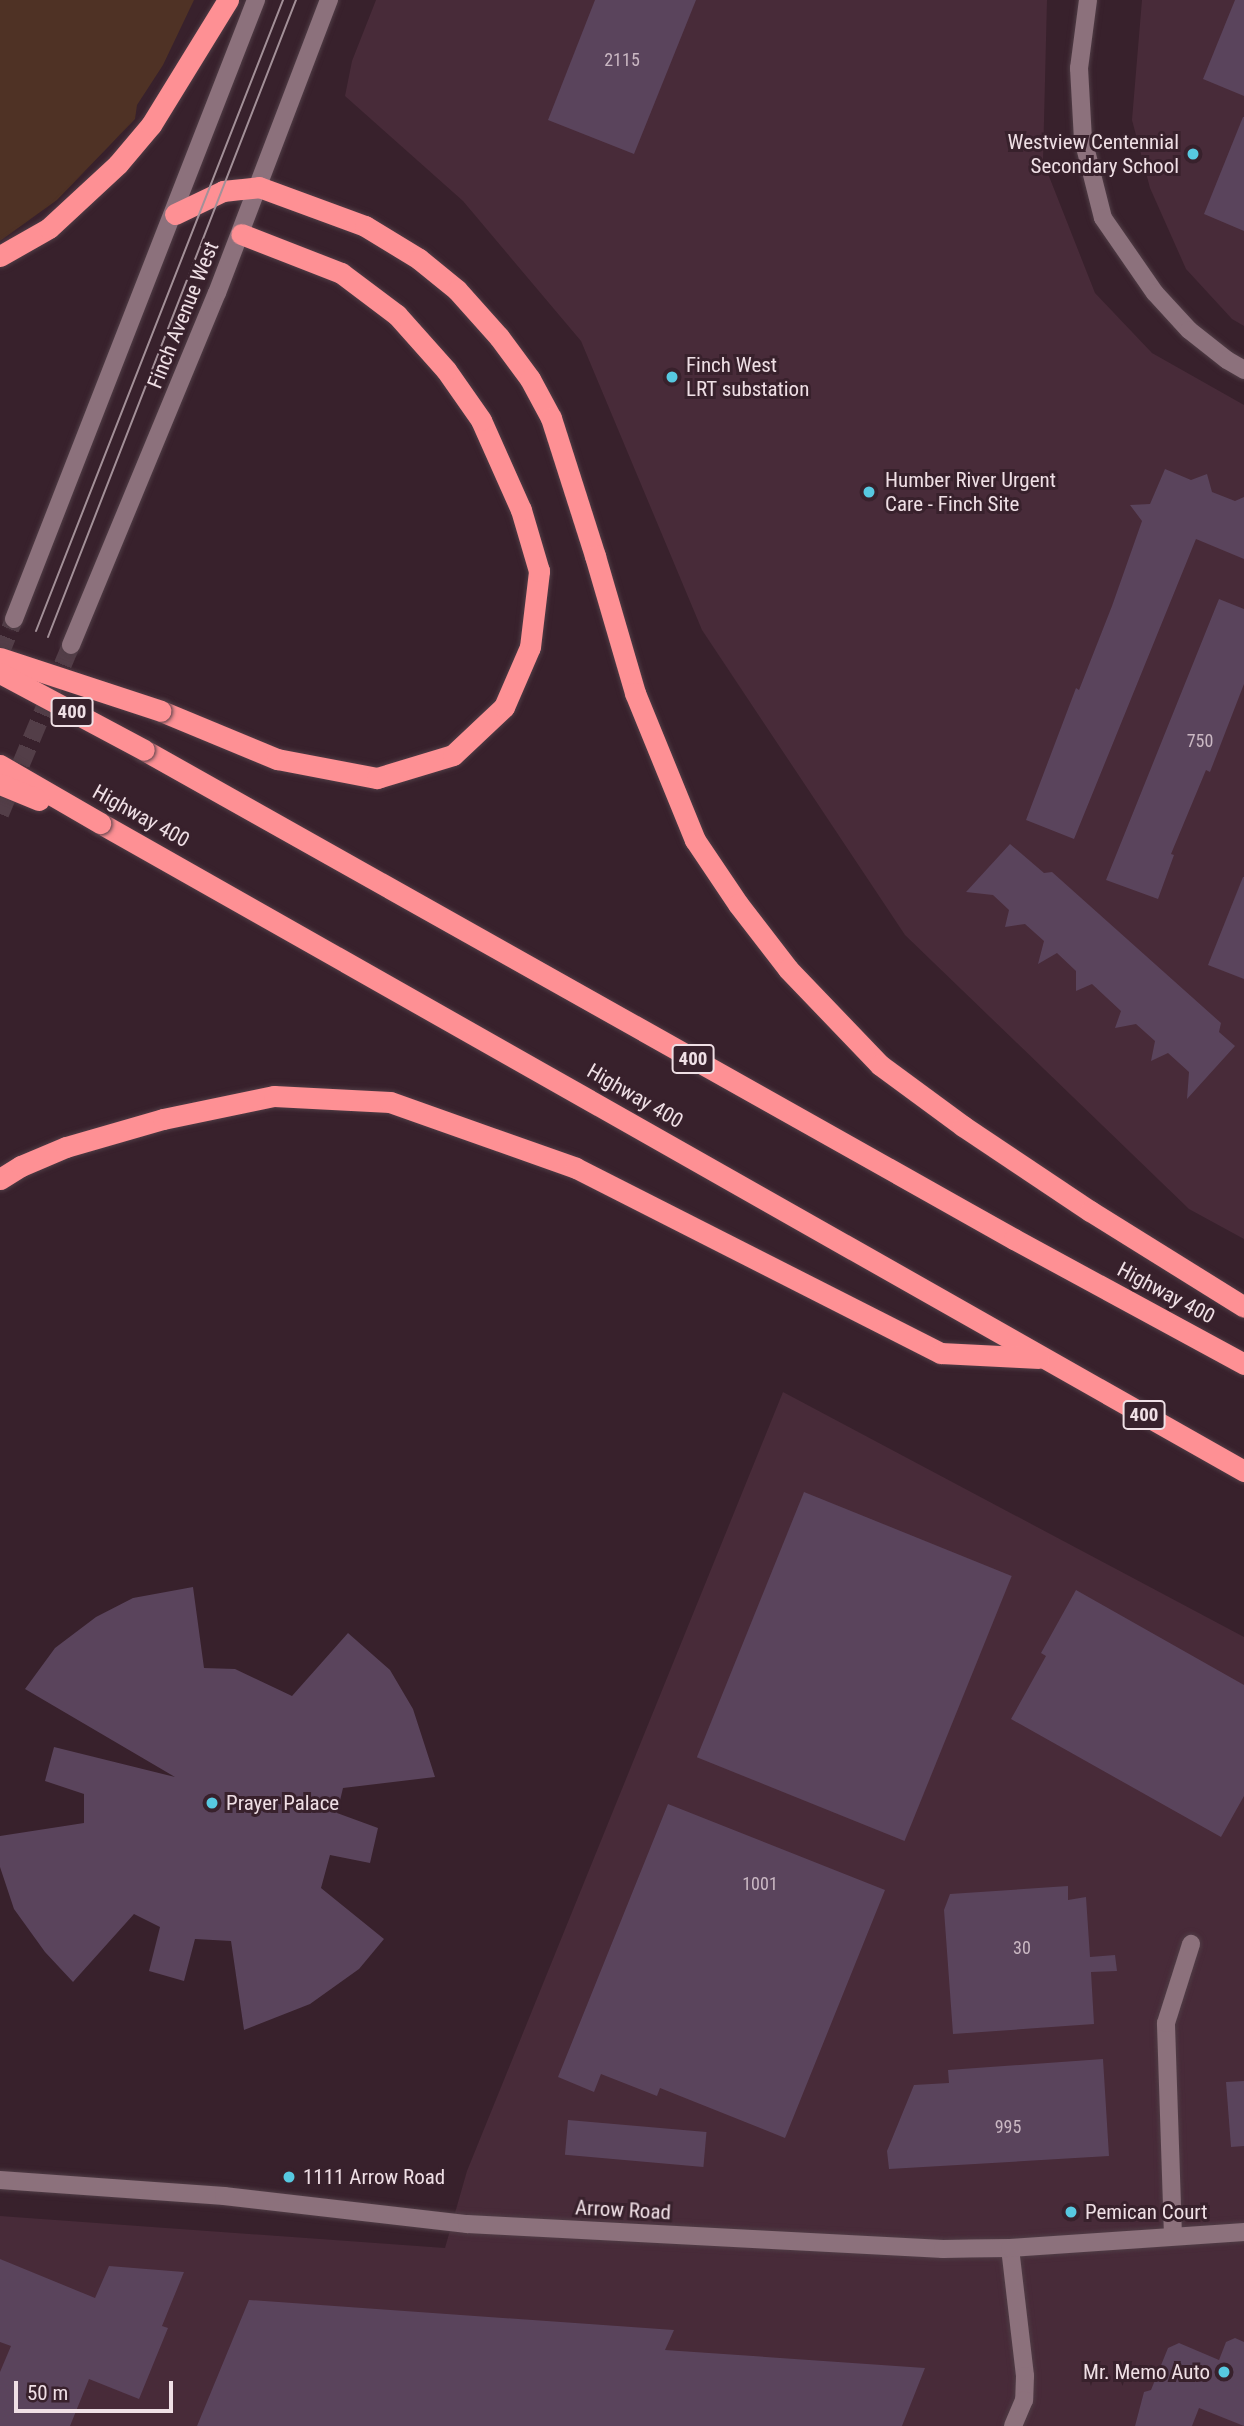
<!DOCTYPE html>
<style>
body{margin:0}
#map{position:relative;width:1244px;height:2426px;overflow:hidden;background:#38212c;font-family:"Roboto Condensed",sans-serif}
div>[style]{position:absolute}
.built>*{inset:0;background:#482b39}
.green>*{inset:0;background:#4f3225}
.building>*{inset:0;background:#5a445c;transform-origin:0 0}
.secondary-tunnel>*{height:18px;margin-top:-9px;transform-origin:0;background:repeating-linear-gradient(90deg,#533e48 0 18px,transparent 0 27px)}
.roads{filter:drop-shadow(0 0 2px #503d46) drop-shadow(0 0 2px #503d46)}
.street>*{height:18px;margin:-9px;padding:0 9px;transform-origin:9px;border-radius:9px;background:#8c717c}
.secondary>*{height:18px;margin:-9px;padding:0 9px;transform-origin:9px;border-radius:9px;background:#8c717c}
.highway>*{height:21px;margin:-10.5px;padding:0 10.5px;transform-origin:10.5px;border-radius:10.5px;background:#fe9094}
.tram>*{height:2px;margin:-1px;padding:0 1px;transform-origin:1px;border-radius:1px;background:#a39098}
.bridges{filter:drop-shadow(0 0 2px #503d46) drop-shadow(0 0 2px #503d46)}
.highway-bridge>*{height:21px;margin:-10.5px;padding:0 10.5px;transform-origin:10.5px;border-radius:10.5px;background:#fe9094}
.dots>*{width:19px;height:19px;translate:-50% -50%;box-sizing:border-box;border:4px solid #38212c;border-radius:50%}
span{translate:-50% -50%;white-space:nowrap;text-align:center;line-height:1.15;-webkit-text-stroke:6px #38212c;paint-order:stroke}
.number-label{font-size:18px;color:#cab8c3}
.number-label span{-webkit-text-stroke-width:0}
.shield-label span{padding:2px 5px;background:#38212c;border:2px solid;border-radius:5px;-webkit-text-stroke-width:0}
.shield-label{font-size:19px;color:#efdfe5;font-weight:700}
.poi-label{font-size:21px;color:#efdfe5}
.right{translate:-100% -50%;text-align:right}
.left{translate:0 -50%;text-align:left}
.street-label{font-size:21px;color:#efdfe5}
.scale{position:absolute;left:14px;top:2381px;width:159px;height:32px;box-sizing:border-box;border:4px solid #efdfe5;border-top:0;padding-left:9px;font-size:21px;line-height:24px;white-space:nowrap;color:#efdfe5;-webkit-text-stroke:5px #38212c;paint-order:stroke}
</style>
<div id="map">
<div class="built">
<i style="clip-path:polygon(376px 0,1047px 0,1043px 161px,1095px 293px,1152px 353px,1244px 405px,1244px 1239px,1189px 1209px,905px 935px,702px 630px,581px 341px,463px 201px,345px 96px,352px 61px)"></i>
<i style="clip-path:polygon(1142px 0,1244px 0,1244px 326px,1232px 319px,1186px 269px,1150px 188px,1132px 120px)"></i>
<i style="clip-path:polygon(783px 1392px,1244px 1637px,1244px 2426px,0 2426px,0 2216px,445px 2248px,467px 2171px)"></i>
</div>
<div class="green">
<i style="clip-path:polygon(0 0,194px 0,163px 65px,137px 105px,135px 119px,57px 200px,0 241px)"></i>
</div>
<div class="building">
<i style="clip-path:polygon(595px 0,696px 0,634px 154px,548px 120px)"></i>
<i style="clip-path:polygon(1235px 0,1244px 0,1244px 96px,1203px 79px)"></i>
<i style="clip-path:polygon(1243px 117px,1244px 117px,1244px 231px,1204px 214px)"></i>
<i style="clip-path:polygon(1165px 469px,1191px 480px,1207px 474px,1212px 492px,1235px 501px,1244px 497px,1244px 559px,1196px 539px,1074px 839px,1026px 820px,1076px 688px,1079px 690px,1112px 606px,1142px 521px,1130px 505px,1150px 504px)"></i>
<i style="clip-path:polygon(1219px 599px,1244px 609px,1244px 684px,1210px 772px,1206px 770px,1171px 854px,1174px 855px,1158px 899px,1106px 880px)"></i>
<i style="clip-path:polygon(1010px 844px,1044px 873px,1052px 872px,1221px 1023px,1219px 1032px,1235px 1046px,1187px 1099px,1189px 1072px,1168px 1053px,1151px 1061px,1155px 1041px,1136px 1024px,1115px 1028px,1121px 1011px,1092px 984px,1076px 991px,1076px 971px,1057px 953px,1038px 964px,1044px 941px,1025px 924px,1005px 927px,1009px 910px,993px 895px,966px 892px)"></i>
<i style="clip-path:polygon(1243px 877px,1244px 877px,1244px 979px,1208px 965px)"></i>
<i style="left:804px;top:1492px;width:224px;height:286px;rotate:22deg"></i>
<i style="clip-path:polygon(193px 1587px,204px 1668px,235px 1669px,292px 1696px,348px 1633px,390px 1670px,413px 1709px,435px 1777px,343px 1788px,337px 1813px,378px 1828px,370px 1863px,330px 1855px,321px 1888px,384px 1939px,359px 1969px,310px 2004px,244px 2030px,231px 1941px,195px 1939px,184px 1981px,149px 1971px,160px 1927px,134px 1914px,73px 1982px,45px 1952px,14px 1909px,0 1867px,0 1836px,84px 1823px,84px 1794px,45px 1781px,54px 1747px,175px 1777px,25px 1689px,55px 1648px,96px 1617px,133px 1598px)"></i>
<i style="clip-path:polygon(1076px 1590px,1244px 1685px,1244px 1796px,1221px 1837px,1011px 1719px,1046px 1656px,1041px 1653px)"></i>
<i style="clip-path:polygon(668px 1804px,885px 1890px,785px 2138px,660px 2088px,657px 2096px,601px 2074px,594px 2092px,558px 2077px)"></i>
<i style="clip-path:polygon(1068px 1886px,1068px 1900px,1086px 1897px,1090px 1957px,1115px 1955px,1117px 1971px,1091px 1972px,1094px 2024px,953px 2034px,944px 1910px,950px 1894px)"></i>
<i style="clip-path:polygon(1103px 2059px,1109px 2156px,889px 2169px,887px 2151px,914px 2085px,949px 2083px,948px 2070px)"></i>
<i style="clip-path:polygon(1244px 2081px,1244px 2146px,1231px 2147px,1226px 2082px)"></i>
<i style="left:568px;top:2120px;width:139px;height:35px;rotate:5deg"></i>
<i style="clip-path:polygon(0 2259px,95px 2298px,109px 2266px,184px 2272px,162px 2326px,168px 2328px,139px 2399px,89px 2379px,70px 2426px,0 2426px,0 2372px,11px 2346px,0 2342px)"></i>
<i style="clip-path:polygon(249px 2300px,674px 2330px,665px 2350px,925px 2368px,902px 2426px,197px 2426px)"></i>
<i style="clip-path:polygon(1235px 2338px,1244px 2342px,1244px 2426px,1199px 2408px,1192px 2426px,1135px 2426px,1144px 2392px,1151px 2390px,1168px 2348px,1179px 2343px,1219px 2360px,1226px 2342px)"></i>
</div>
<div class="secondary-tunnel">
<i style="left:0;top:654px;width:38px;rotate:-68deg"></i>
<i style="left:0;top:814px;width:183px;rotate:-67.2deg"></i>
</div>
<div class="roads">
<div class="street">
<i style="left:1173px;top:2236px;width:213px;rotate:-91.9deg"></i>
<i style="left:1166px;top:2023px;width:83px;rotate:-72.4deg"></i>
<i style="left:1010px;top:2248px;width:129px;rotate:83.3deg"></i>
<i style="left:1025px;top:2376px;width:24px;rotate:92deg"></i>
<i style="left:1024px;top:2400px;width:28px;rotate:113deg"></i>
</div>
<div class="secondary">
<i style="left:1088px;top:0;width:69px;rotate:97.5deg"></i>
<i style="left:1079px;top:68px;width:71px;rotate:86.8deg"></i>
<i style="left:1083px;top:139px;width:81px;rotate:75.8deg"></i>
<i style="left:1103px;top:218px;width:91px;rotate:55.3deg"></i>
<i style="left:1155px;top:293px;width:50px;rotate:47.4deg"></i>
<i style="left:1189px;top:330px;width:48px;rotate:38.3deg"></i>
<i style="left:1227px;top:360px;width:20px;rotate:30deg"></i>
<i style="left:14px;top:619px;width:665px;rotate:-68.65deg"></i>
<i style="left:71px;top:645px;width:381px;rotate:-67.5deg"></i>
<i style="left:217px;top:293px;width:314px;rotate:-69.1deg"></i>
<i style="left:0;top:2180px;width:225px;rotate:4.1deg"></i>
<i style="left:224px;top:2196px;width:245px;rotate:6.6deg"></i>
<i style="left:467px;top:2224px;width:477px;rotate:3deg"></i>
<i style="left:943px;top:2249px;width:67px;rotate:-0.9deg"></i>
<i style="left:1010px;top:2248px;width:235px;rotate:-3.9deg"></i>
</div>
<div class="highway">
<i style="left:175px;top:214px;width:53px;rotate:-25.6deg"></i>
<i style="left:223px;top:191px;width:36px;rotate:-6deg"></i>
<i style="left:259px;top:187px;width:113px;rotate:20.2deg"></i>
<i style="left:365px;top:226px;width:63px;rotate:31.4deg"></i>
<i style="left:419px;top:259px;width:49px;rotate:39.2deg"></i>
<i style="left:457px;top:290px;width:63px;rotate:48.2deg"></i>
<i style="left:499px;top:337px;width:52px;rotate:53.6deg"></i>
<i style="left:530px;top:379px;width:44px;rotate:61.7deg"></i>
<i style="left:551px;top:418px;width:145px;rotate:72.3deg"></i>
<i style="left:595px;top:556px;width:143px;rotate:73.7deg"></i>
<i style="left:635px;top:693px;width:159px;rotate:67.8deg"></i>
<i style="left:695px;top:840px;width:77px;rotate:56.1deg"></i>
<i style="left:738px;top:904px;width:82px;rotate:52.4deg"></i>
<i style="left:788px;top:969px;width:133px;rotate:46.2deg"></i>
<i style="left:880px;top:1065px;width:103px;rotate:36.3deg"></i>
<i style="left:963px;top:1126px;width:153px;rotate:33.8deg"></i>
<i style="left:1090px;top:1211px;width:181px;rotate:31.9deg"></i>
<i style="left:0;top:256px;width:56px;rotate:-29.7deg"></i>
<i style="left:49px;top:228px;width:94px;rotate:-42.8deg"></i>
<i style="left:118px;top:164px;width:51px;rotate:-49.8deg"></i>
<i style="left:151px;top:125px;width:147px;rotate:-58.4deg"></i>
<i style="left:161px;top:711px;width:126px;rotate:22.5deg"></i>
<i style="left:277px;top:759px;width:102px;rotate:10.8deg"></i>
<i style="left:377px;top:778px;width:79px;rotate:-16.8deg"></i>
<i style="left:453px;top:755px;width:70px;rotate:-43.3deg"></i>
<i style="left:504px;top:707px;width:65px;rotate:-66.6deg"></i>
<i style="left:530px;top:647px;width:77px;rotate:-83.2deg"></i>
<i style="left:539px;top:571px;width:64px;rotate:-106.4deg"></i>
<i style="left:521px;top:510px;width:98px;rotate:-114deg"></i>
<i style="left:481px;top:420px;width:61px;rotate:-125deg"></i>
<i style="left:446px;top:370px;width:74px;rotate:-131.7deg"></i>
<i style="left:397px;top:315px;width:70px;rotate:-143.1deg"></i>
<i style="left:341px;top:273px;width:107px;rotate:-158.7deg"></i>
<i style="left:144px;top:750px;width:998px;rotate:29.34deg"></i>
<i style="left:1014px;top:1239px;width:262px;rotate:28.5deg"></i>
<i style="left:100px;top:823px;width:1315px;rotate:29.53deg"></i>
<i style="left:0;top:1179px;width:25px;rotate:-32deg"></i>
<i style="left:21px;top:1166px;width:49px;rotate:-22.9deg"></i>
<i style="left:66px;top:1147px;width:101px;rotate:-16.1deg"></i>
<i style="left:163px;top:1119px;width:113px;rotate:-11.7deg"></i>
<i style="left:274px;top:1096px;width:116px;rotate:3deg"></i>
<i style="left:390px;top:1102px;width:197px;rotate:19.5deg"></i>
<i style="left:576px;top:1168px;width:409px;rotate:26.9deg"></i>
<i style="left:941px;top:1353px;width:98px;rotate:2.9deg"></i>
</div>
</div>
<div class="tram">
<i style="left:36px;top:631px;width:678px;rotate:-68.62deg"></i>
<i style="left:48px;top:637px;width:684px;rotate:-68.73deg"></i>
</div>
<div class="bridges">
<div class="highway-bridge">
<i style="left:0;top:658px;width:169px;rotate:18.2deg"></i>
<i style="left:0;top:673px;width:163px;rotate:28.1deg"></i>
<i style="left:0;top:765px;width:116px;rotate:30.1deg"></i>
<i style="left:0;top:784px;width:42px;rotate:22.3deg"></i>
</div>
</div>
<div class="dots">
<i style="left:1193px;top:154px;background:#57c9e1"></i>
<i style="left:672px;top:377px;background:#57c9e1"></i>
<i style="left:869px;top:492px;background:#57c9e1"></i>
<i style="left:212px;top:1803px;background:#57c9e1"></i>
<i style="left:289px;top:2177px;background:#57c9e1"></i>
<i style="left:1071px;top:2212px;background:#57c9e1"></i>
<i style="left:1224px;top:2372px;background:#57c9e1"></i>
</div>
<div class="number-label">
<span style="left:622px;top:60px">2115</span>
<span style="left:1200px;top:741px">750</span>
<span style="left:760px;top:1884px">1001</span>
<span style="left:1022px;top:1948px">30</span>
<span style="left:1008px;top:2127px">995</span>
</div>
<div class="shield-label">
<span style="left:72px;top:712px">400</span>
<span style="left:693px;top:1059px">400</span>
<span style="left:1144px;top:1415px">400</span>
</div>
<div class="poi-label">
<span class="right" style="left:1179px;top:154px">Westview Centennial<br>Secondary School</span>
<span class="left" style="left:686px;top:377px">Finch West<br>LRT substation</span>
<span class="left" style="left:885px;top:492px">Humber River Urgent<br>Care - Finch Site</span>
<span class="left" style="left:226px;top:1803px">Prayer Palace</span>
<span class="left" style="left:303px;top:2177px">1111 Arrow Road</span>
<span class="left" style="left:1085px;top:2212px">Pemican Court</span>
<span class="right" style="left:1210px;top:2372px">Mr. Memo Auto</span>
</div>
<div class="street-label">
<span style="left:183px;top:315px;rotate:-68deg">Finch Avenue West</span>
<span style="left:141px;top:816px;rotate:29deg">Highway 400</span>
<span style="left:635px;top:1096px;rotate:30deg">Highway 400</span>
<span style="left:1166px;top:1293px;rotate:28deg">Highway 400</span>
<span style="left:623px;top:2210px;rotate:3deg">Arrow Road</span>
</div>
<div class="scale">50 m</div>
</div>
